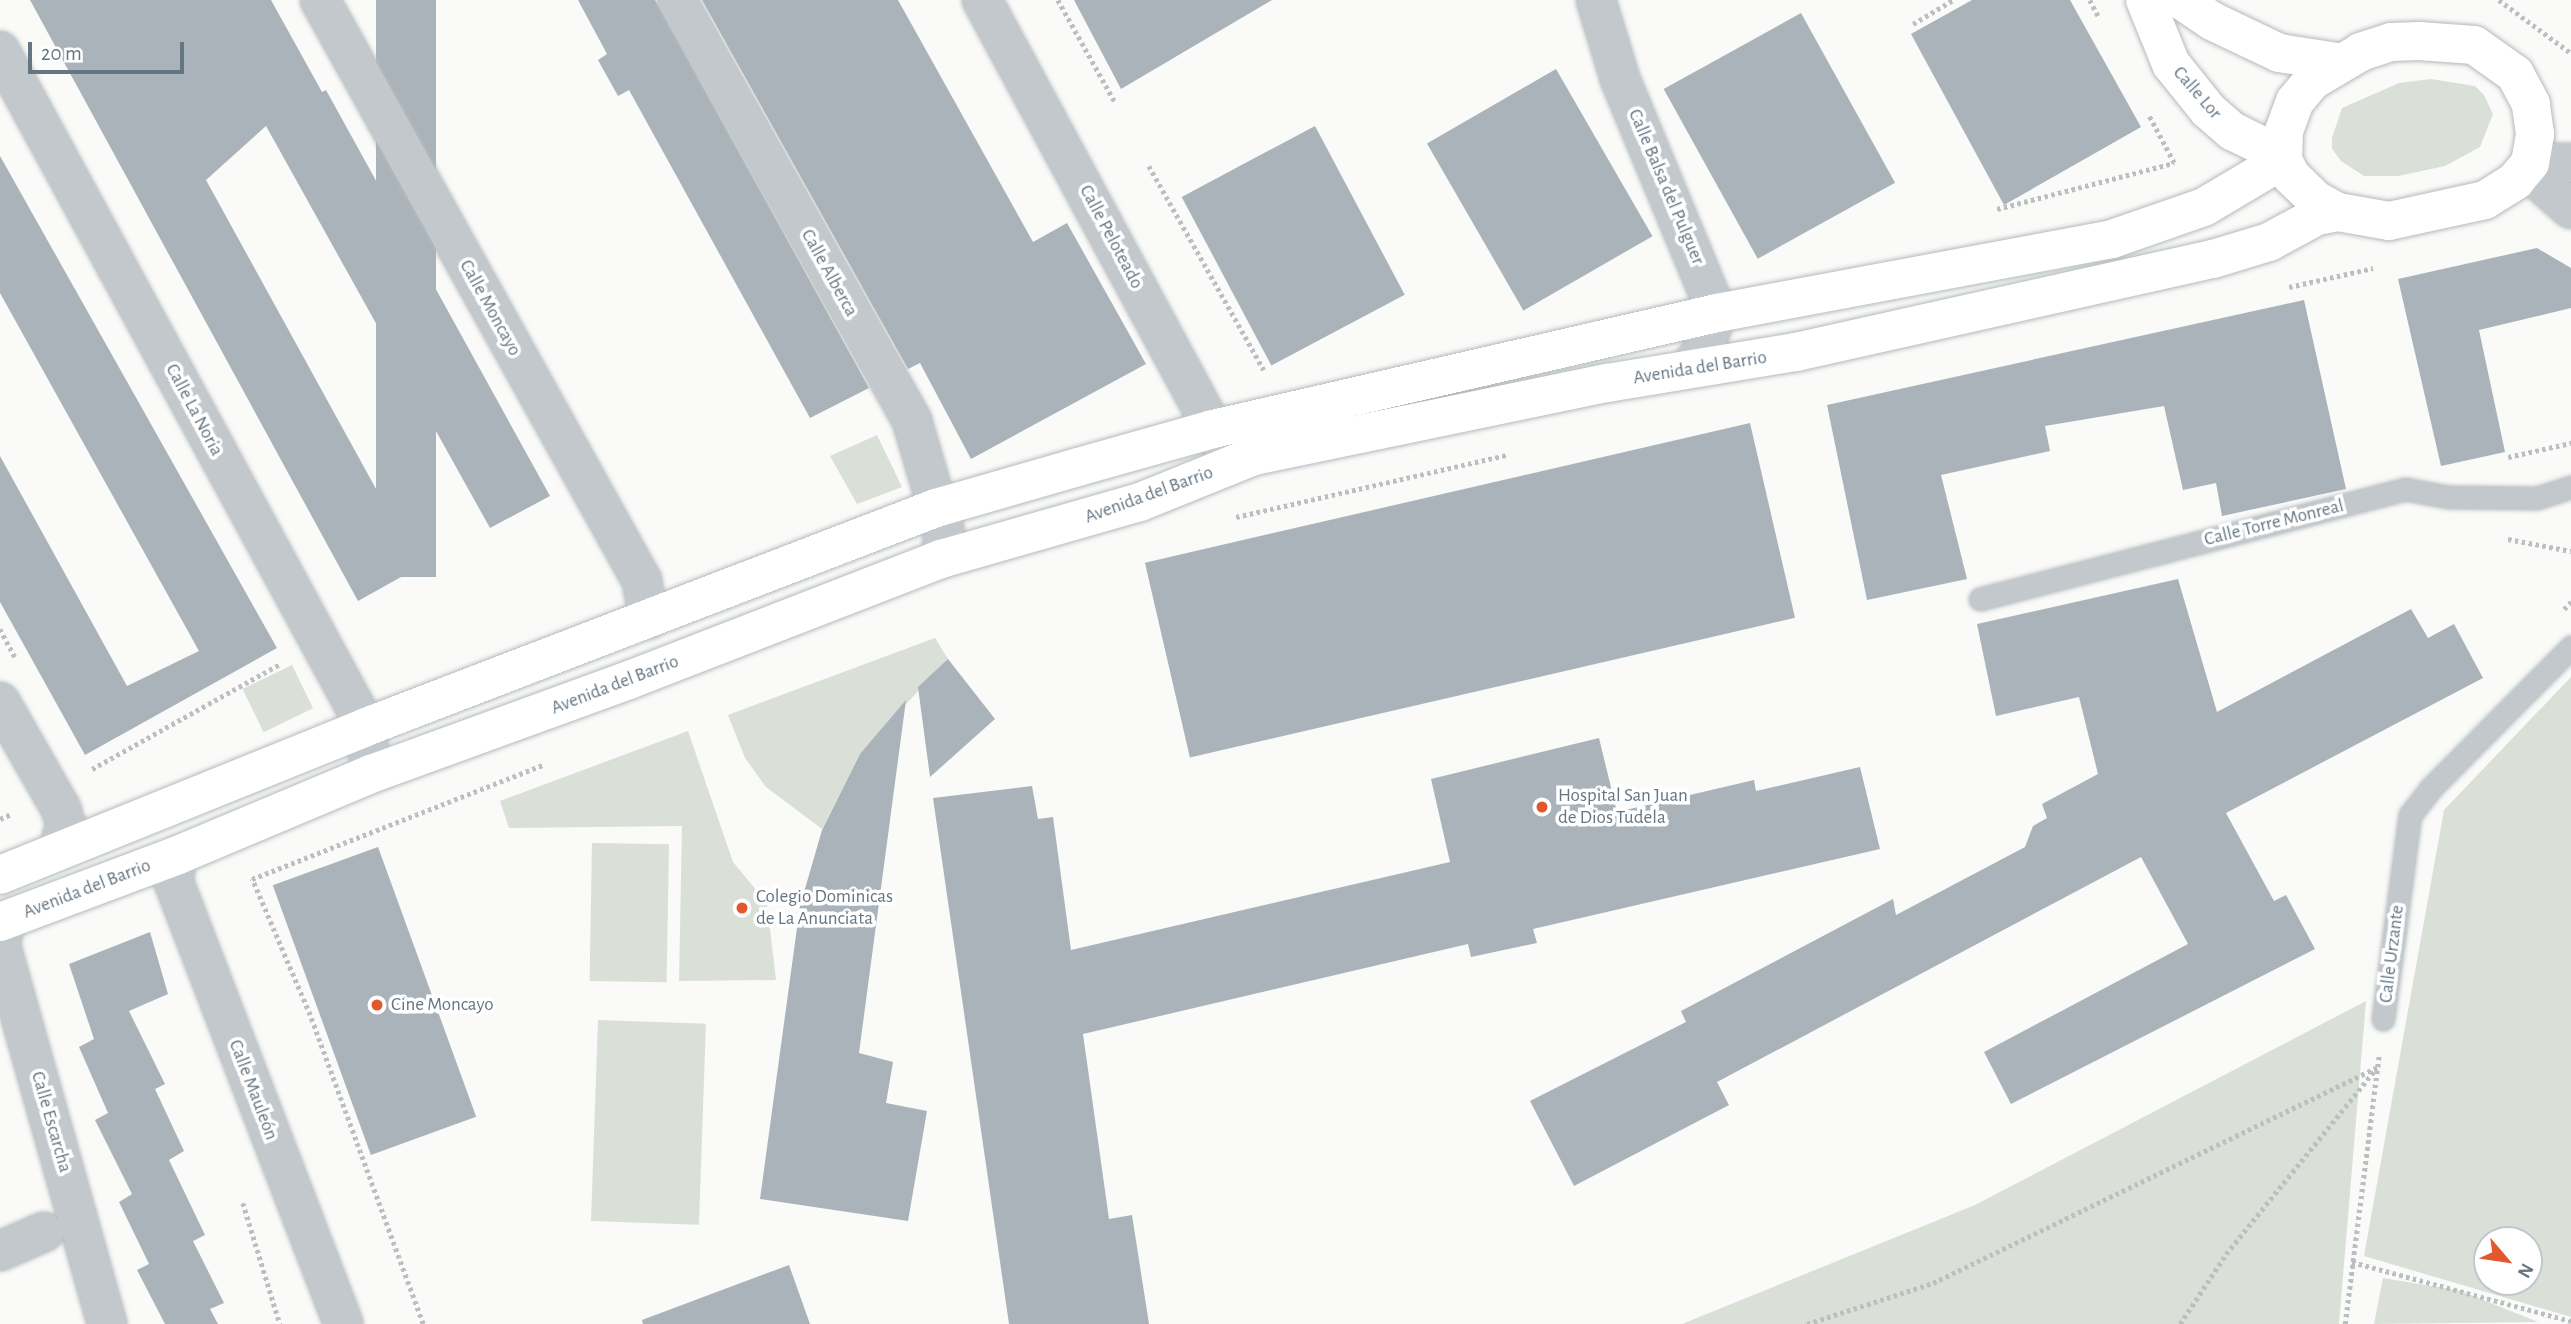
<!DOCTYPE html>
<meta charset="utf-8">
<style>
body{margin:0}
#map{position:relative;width:2571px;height:1324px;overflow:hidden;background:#fafaf8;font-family:"Alegreya Sans",sans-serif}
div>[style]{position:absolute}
.green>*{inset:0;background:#dadfd7;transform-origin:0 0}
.building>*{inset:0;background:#aab3b9;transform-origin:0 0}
.path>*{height:4.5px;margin-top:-2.25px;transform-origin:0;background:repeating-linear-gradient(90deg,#bbbfc2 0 3.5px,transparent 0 7px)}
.roads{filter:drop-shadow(0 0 2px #b3babf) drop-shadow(0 0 2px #b3babf)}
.lane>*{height:21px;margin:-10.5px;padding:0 10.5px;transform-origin:10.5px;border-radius:10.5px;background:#c3c8cc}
.street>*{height:38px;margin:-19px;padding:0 19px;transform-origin:19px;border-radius:19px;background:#c3c8cc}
.secondary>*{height:38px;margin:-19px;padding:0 19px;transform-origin:19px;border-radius:19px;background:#fff}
.dots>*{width:19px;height:19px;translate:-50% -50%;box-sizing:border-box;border:4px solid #fff;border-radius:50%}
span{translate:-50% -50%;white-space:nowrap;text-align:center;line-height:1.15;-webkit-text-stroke:7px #fff;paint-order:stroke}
.street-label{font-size:19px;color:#657683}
.poi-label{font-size:19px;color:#657683}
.left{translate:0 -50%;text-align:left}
.north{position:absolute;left:2473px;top:1226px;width:70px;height:70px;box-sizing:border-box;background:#fff;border:2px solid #c1c8cd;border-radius:50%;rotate:119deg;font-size:19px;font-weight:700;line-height:28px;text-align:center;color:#657683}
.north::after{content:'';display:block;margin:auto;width:24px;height:32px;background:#e4572e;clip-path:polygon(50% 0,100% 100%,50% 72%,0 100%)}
.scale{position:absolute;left:28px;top:42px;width:156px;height:32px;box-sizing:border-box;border:4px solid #657683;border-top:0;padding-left:9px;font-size:21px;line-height:24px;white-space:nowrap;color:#657683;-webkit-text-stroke:5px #fff;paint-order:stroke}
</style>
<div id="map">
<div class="green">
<i style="clip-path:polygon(2431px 79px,2475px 86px,2484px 95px,2493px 114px,2480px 147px,2445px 166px,2398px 176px,2364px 176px,2341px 161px,2332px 149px,2332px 138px,2342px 108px,2399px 83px)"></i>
<i style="clip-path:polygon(877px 435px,902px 487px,857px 504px,830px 456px)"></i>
<i style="clip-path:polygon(935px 638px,948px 659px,860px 754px,822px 829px,766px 787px,745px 758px,728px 715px)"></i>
<i style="left:292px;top:665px;width:48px;height:55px;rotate:64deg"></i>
<i style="clip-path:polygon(evenodd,2571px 677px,2571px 1317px,2364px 1256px,2444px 810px,2571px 677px,2487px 1240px,2529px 1240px,2529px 1282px,2487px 1282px,2487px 1240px)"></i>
<i style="clip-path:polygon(688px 731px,733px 862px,767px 903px,776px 980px,679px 981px,682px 826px,509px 828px,500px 801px)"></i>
<i style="left:592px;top:843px;width:77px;height:138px;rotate:1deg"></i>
<i style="clip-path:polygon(2366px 1001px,2339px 1324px,1682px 1324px,1975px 1205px)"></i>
<i style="left:598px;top:1020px;width:108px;height:201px;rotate:2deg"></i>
<i style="clip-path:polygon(2383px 1278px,2461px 1291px,2538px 1322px,2374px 1324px)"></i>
</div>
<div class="building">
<i style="clip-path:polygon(30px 0,271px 0,322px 92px,326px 90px,550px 496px,490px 528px,266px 126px,206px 180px,419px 567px,358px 601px)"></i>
<i style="left:376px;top:0;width:60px;height:577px"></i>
<i style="clip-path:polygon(578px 0,655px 0,869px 388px,810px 418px,629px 90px,618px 96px,598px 60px,607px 54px)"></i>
<i style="clip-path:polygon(702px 0,898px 0,1033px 242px,1067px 223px,1146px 364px,971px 459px,920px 363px,908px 369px)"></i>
<i style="clip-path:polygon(1074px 0,1272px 0,1121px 89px)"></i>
<i style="clip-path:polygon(1972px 0,2070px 0,2141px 127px,2004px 205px,1911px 34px)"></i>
<i style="left:1801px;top:13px;width:194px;height:157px;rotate:61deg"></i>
<i style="left:1556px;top:69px;width:193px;height:149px;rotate:60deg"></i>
<i style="left:1315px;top:126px;width:191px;height:151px;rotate:62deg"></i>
<i style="clip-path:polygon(0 156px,277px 648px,85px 755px,0 602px,0 456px,127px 686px,199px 651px,0 293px)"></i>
<i style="clip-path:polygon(2537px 248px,2571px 268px,2571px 308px,2479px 330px,2505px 452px,2441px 466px,2398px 279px)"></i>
<i style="clip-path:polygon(2304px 300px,2346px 489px,2222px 516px,2216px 483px,2183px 490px,2164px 406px,2045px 426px,2050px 451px,1941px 475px,1967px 579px,1867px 600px,1827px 405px)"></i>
<i style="left:1750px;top:423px;width:200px;height:621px;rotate:77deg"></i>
<i style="clip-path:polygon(2178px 579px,2217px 712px,2411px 609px,2428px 638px,2454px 624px,2483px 678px,2226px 813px,2274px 901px,2286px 895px,2315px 949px,2011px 1104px,1984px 1052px,2188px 944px,2141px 857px,1717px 1082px,1729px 1105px,1574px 1186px,1530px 1101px,1686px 1022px,1681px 1011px,1893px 899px,1896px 915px,2025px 847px,2033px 826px,2047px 818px,2042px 804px,2098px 774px,2079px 697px,1996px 716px,1977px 624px)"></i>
<i style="clip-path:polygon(948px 659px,995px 719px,930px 777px,918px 687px)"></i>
<i style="clip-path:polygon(906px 700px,859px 1053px,893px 1062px,886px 1103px,927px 1111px,908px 1221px,760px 1199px,800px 906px,822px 830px,860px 754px)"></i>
<i style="clip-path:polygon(1599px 738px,1617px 812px,1754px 780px,1756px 791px,1860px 767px,1880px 849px,1533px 929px,1537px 943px,1471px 957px,1468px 944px,1083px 1034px,1109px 1219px,1132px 1215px,1149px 1324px,1009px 1324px,933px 798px,1032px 786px,1038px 819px,1053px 817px,1071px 950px,1450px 862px,1431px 779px)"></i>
<i style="left:378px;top:847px;width:287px;height:112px;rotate:70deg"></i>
<i style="clip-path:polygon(150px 932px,168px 994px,129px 1011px,165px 1084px,155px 1089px,184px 1151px,169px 1160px,205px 1235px,193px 1241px,224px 1303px,210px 1309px,218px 1324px,165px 1324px,137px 1270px,149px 1264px,119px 1202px,132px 1194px,95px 1120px,108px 1113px,79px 1047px,94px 1039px,69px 964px)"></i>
<i style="clip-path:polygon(789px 1265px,810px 1324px,643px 1324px,642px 1320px)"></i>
</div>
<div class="path">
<i style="left:1058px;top:0;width:117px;rotate:60.8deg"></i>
<i style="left:2090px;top:0;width:20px;rotate:63deg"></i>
<i style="left:2499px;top:0;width:89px;rotate:36.4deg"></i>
<i style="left:1913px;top:24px;width:47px;rotate:-31deg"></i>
<i style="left:1149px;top:166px;width:234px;rotate:60.6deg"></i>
<i style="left:1997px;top:209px;width:183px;rotate:-14.6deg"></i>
<i style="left:2174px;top:163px;width:53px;rotate:-118deg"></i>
<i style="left:2289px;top:287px;width:86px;rotate:-12.7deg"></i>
<i style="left:2508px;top:457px;width:65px;rotate:-12.5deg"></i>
<i style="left:1236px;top:517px;width:278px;rotate:-12.9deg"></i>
<i style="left:2508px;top:539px;width:64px;rotate:10.8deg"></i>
<i style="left:2564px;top:609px;width:10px;rotate:-45deg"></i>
<i style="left:0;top:629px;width:34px;rotate:62deg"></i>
<i style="left:92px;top:769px;width:215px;rotate:-29.2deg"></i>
<i style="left:0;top:819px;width:12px;rotate:-24deg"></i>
<i style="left:243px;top:1203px;width:127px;rotate:73deg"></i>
<i style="left:2352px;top:1262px;width:227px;rotate:15.1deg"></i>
<i style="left:423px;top:1324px;width:329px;rotate:-110.1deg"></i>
<i style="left:310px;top:1015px;width:148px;rotate:-113.1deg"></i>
<i style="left:252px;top:879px;width:313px;rotate:-21.4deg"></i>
<i style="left:1807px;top:1324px;width:133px;rotate:-18deg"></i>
<i style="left:1933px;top:1283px;width:494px;rotate:-25.9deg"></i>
<i style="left:2180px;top:1324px;width:84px;rotate:-56.7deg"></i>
<i style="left:2226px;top:1254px;width:237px;rotate:-51deg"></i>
<i style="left:2345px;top:1324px;width:272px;rotate:-82.8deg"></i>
</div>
<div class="roads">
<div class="lane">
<i style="left:1980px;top:599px;width:439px;rotate:-14.5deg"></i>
<i style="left:2405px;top:489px;width:44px;rotate:10.5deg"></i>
<i style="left:2448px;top:497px;width:89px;rotate:0.6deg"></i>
<i style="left:2537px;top:498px;width:36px;rotate:-18deg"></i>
<i style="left:2383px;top:1019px;width:206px;rotate:-82.5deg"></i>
<i style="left:2410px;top:815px;width:34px;rotate:-52deg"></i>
<i style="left:2431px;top:788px;width:199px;rotate:-45.2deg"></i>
</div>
<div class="street">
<i style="left:320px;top:0;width:664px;rotate:61deg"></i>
<i style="left:642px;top:581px;width:39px;rotate:80deg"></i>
<i style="left:677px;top:0;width:482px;rotate:60.8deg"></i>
<i style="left:912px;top:421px;width:114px;rotate:73.6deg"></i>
<i style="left:944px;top:530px;width:29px;rotate:96deg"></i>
<i style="left:982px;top:0;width:487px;rotate:61.7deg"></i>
<i style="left:1213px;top:429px;width:17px;rotate:59deg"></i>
<i style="left:1222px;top:444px;width:15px;rotate:28deg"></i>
<i style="left:1596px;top:0;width:83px;rotate:73.1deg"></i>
<i style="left:1620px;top:79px;width:253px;rotate:67.5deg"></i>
<i style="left:1717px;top:313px;width:40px;rotate:110.2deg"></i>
<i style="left:1703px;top:351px;width:23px;rotate:130deg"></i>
<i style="left:0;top:51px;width:769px;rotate:61.57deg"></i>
<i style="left:366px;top:727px;width:47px;rotate:83.9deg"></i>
<i style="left:2530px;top:163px;width:41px"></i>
<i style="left:2526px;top:169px;width:60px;rotate:41.6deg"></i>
<i style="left:0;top:702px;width:123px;rotate:60.3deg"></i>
<i style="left:61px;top:809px;width:17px;rotate:73deg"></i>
<i style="left:66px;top:825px;width:28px;rotate:108deg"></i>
<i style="left:178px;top:855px;width:25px;rotate:101deg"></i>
<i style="left:173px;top:880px;width:475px;rotate:69deg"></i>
<i style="left:7px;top:919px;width:25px;rotate:106deg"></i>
<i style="left:0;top:943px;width:396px;rotate:74.3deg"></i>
<i style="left:0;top:1251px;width:48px;rotate:-23.4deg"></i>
</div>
<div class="secondary">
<i style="left:2181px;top:0;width:37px;rotate:34deg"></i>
<i style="left:2212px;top:21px;width:74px;rotate:25.5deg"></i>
<i style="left:2279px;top:53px;width:59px;rotate:8.8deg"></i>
<i style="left:0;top:875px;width:395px;rotate:-22deg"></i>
<i style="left:366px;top:727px;width:611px;rotate:-21.02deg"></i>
<i style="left:936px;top:508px;width:148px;rotate:-16.1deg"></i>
<i style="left:1078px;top:467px;width:140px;rotate:-15.7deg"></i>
<i style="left:1213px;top:429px;width:517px;rotate:-12.96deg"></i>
<i style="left:1717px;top:313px;width:402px;rotate:-10.6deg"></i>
<i style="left:2112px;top:239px;width:97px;rotate:-19.2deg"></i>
<i style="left:2204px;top:207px;width:92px;rotate:-30.7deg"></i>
<i style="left:2283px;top:160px;width:18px;rotate:63deg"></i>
<i style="left:2291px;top:176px;width:35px;rotate:44deg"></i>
<i style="left:2316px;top:200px;width:25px;rotate:29deg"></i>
<i style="left:2338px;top:212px;width:52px;rotate:10deg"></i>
<i style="left:2389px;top:221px;width:98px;rotate:-12.3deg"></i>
<i style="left:2485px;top:200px;width:36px;rotate:-32deg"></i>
<i style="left:2515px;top:181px;width:23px;rotate:-50deg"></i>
<i style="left:2530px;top:163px;width:29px;rotate:-80deg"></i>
<i style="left:2535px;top:134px;width:30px;rotate:-98deg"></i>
<i style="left:2531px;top:104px;width:34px;rotate:-118deg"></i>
<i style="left:2515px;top:74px;width:50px;rotate:-144.7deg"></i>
<i style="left:2474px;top:45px;width:55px;rotate:-175.8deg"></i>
<i style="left:2419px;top:41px;width:28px;rotate:178deg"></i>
<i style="left:2391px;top:42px;width:32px;rotate:162deg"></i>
<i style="left:2361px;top:52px;width:57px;rotate:149.4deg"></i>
<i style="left:2312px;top:81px;width:26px;rotate:130deg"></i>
<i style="left:2295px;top:101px;width:32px;rotate:110deg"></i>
<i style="left:2284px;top:131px;width:25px;rotate:92deg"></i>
<i style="left:2283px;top:156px;width:57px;rotate:-153.9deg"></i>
<i style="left:2232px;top:131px;width:32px;rotate:-139deg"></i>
<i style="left:2208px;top:110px;width:59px;rotate:-128.8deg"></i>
<i style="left:2171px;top:64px;width:69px;rotate:-112.1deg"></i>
<i style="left:0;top:922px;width:190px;rotate:-20.6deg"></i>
<i style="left:178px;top:855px;width:209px;rotate:-22.8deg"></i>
<i style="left:371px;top:774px;width:275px;rotate:-20deg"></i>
<i style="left:629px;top:680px;width:335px;rotate:-21.2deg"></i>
<i style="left:941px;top:559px;width:207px;rotate:-16deg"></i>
<i style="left:1140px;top:502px;width:123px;rotate:-22deg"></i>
<i style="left:1254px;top:456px;width:361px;rotate:-11.7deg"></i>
<i style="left:1608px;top:383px;width:191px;rotate:-9.4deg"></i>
<i style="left:1796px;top:352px;width:427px;rotate:-12.6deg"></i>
<i style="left:2213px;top:259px;width:59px;rotate:-16.9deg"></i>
<i style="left:2269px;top:242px;width:55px;rotate:-28.4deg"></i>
<i style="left:2317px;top:216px;width:21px;rotate:-11deg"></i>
</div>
</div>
<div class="dots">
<i style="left:1542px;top:807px;background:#e4572e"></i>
<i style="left:742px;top:908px;background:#e4572e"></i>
<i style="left:377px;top:1005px;background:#e4572e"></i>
</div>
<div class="street-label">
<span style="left:2197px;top:93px;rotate:49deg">Calle Lor</span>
<span style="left:1666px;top:187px;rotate:67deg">Calle Balsa del Pulguer</span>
<span style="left:1111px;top:237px;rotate:62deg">Calle Peloteado</span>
<span style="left:829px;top:273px;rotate:61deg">Calle Alberca</span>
<span style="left:490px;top:308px;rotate:61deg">Calle Moncayo</span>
<span style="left:1700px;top:368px;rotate:-9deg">Avenida del Barrio</span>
<span style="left:194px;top:410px;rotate:62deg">Calle La Noria</span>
<span style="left:1149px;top:495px;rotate:-20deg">Avenida del Barrio</span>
<span style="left:2274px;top:523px;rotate:-14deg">Calle Torre Monreal</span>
<span style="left:615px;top:685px;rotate:-21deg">Avenida del Barrio</span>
<span style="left:87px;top:889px;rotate:-21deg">Avenida del Barrio</span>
<span style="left:2392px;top:954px;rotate:-83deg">Calle Urzante</span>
<span style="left:253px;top:1090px;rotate:69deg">Calle Mauleón</span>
<span style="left:51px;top:1122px;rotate:74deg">Calle Escarcha</span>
</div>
<div class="poi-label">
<span class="left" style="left:1558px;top:807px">Hospital San Juan<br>de Dios Tudela</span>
<span class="left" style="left:756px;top:908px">Colegio Dominicas<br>de La Anunciata</span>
<span class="left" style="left:391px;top:1005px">Cine Moncayo</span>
</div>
<div class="north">N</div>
<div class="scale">20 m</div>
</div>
